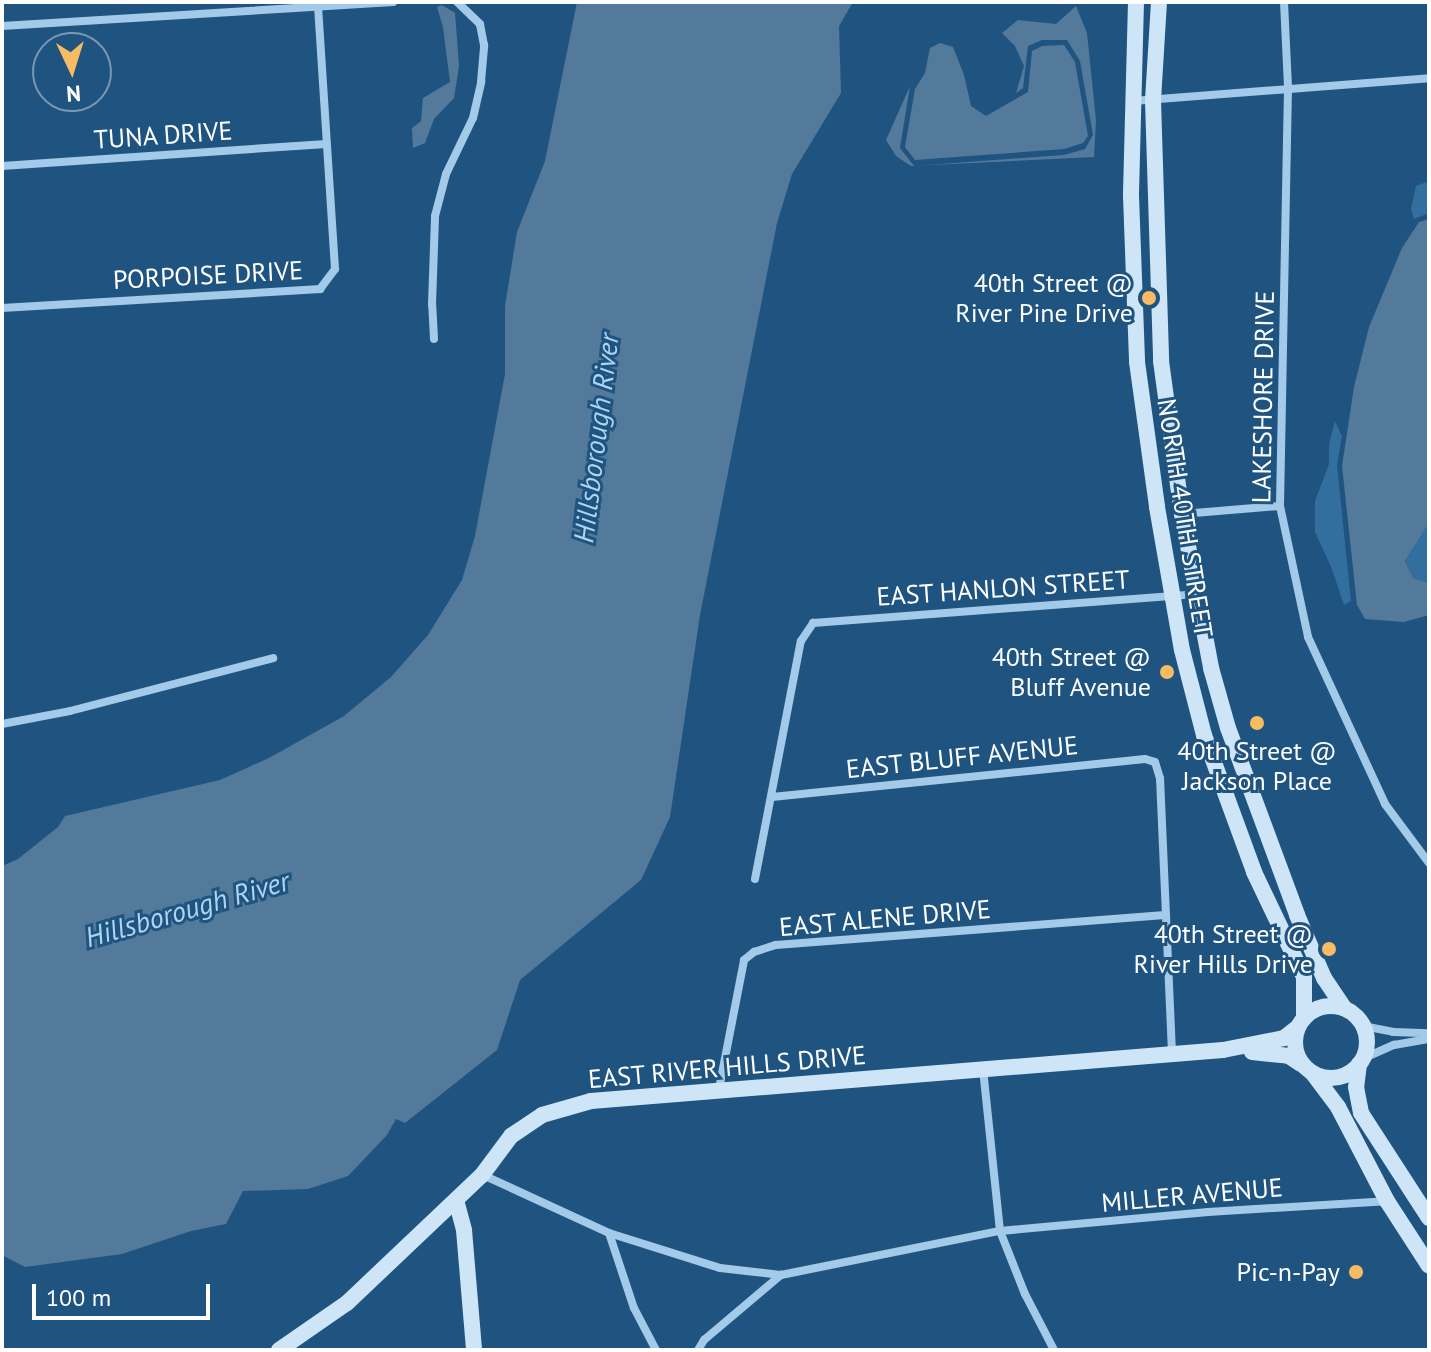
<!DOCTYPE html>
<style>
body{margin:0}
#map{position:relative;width:1431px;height:1352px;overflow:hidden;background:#1f5480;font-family:"PT Sans",sans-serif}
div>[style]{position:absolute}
.green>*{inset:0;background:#326e9e}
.water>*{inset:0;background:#537a9a}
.street>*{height:8px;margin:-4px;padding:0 4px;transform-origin:4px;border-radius:4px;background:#a3cae8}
.secondary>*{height:16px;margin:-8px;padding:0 8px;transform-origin:8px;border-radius:8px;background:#cee4f7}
.secondary>.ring{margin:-8px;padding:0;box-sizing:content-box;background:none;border:16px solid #cee4f7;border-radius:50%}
.dots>*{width:22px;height:22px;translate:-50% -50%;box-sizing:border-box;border:4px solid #1f5480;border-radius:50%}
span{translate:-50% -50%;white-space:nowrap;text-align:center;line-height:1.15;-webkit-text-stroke:6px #1f5480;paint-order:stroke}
.street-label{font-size:26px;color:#fff}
.poi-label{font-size:26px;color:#fff}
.right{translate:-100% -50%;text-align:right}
.water-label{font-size:28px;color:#afd4f0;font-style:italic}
.frame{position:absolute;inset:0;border:4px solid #fff;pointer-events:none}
.north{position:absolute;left:32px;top:32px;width:80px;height:80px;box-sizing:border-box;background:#1f5480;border:2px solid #7998b3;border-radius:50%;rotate:176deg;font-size:22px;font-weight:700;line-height:32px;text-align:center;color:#fff}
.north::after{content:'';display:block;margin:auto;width:28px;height:36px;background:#f7bb63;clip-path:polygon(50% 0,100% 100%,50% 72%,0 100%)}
.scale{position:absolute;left:32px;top:1284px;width:178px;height:36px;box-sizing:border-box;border:4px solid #fff;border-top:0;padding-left:10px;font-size:24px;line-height:28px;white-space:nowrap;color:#fff;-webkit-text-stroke:6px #1f5480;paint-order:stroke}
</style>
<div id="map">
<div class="green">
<i style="clip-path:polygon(1429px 181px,1429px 213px,1414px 219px,1411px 209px,1416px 186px)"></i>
<i style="clip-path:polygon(1335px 421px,1342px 436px,1337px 465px,1351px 601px,1344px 605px,1332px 569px,1315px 532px,1315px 501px,1329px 464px,1329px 444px)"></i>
<i style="clip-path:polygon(1429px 523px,1429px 583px,1413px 578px,1405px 561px)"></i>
</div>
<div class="water">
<i style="clip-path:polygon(577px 2px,853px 2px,839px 26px,841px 93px,792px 174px,777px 223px,700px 615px,670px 817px,641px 880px,520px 980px,497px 1050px,405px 1123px,396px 1119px,387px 1135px,348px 1176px,308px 1189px,243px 1191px,226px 1224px,191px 1231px,122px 1254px,25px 1267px,2px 1255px,2px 866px,18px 859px,58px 827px,65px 816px,220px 780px,269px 758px,344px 716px,391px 677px,428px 635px,462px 580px,475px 536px,505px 374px,505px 306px,517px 232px,545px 161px)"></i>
<i style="clip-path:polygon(442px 5px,455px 13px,459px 66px,454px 98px,434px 119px,425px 143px,413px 148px,412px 128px,421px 121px,423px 98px,450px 82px,443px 27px,437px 7px)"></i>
<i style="clip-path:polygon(1076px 6px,1087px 33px,1096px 120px,1094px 157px,911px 166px,896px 156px,886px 140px,910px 86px,900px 148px,914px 166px,1064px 155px,1085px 149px,1093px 135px,1080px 61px,1067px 40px,1042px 40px,1028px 46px,1023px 88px,1016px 93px,1024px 66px,1015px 46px,1002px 33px,1018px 20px,1056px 24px)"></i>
<i style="clip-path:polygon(940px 43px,953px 47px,964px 75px,971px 106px,986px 116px,1028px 92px,1032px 51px,1042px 46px,1064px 45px,1075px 62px,1088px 136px,1083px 143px,1064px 149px,915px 160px,905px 147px,915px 89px,925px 73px,930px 48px)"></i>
<i style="clip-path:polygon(1429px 219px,1429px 523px,1405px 561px,1413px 578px,1429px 583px,1429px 615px,1404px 622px,1365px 619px,1357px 605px,1342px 466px,1354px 387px,1369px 327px,1402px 248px,1419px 222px)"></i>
</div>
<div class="street">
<i style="left:1284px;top:2px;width:86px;rotate:87.3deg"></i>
<i style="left:1288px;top:88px;width:418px;rotate:91.1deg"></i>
<i style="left:1280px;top:506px;width:134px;rotate:77.9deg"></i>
<i style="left:1308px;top:637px;width:184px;rotate:65.2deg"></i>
<i style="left:1385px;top:804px;width:74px;rotate:53.3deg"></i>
<i style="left:2px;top:26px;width:392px;rotate:-3.5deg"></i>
<i style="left:1133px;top:101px;width:297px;rotate:-4.4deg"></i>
<i style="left:2px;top:166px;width:325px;rotate:-3.9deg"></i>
<i style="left:2px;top:308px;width:319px;rotate:-3.4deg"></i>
<i style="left:320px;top:289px;width:25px;rotate:-53deg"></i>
<i style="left:335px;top:269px;width:265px;rotate:-93.7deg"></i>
<i style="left:434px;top:339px;width:35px;rotate:-93deg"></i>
<i style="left:432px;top:304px;width:88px;rotate:-88deg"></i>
<i style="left:435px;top:216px;width:43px;rotate:-75.3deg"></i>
<i style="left:446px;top:174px;width:62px;rotate:-64.3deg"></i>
<i style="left:473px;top:118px;width:37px;rotate:-77deg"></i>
<i style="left:481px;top:82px;width:37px;rotate:-85deg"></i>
<i style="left:484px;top:45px;width:21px;rotate:-101deg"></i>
<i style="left:480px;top:24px;width:32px;rotate:-136deg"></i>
<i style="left:1182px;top:514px;width:98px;rotate:-4.7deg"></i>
<i style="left:2px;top:724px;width:69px;rotate:-10.8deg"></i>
<i style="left:70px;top:711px;width:210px;rotate:-14.6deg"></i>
<i style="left:772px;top:797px;width:375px;rotate:-5.8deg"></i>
<i style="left:1145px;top:759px;width:10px;rotate:17deg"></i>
<i style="left:1155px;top:762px;width:17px;rotate:73deg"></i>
<i style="left:1160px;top:778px;width:276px;rotate:87.5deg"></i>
<i style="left:755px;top:879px;width:242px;rotate:-79.1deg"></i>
<i style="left:801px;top:641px;width:22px;rotate:-56deg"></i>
<i style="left:813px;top:623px;width:385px;rotate:-4.3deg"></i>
<i style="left:1363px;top:1026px;width:31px;rotate:11deg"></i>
<i style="left:1393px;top:1032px;width:36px;rotate:2deg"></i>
<i style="left:1362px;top:1059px;width:35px;rotate:-24deg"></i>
<i style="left:1394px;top:1045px;width:36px;rotate:-10deg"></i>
<i style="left:983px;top:1069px;width:163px;rotate:84deg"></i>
<i style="left:1000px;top:1231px;width:68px;rotate:68.4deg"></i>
<i style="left:1025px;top:1294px;width:63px;rotate:62.6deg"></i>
<i style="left:719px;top:1089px;width:131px;rotate:-79deg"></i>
<i style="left:744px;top:960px;width:13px;rotate:-39deg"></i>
<i style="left:754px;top:952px;width:23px;rotate:-18deg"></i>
<i style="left:776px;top:945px;width:390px;rotate:-4.4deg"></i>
<i style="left:483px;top:1175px;width:139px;rotate:24.7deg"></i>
<i style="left:609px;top:1233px;width:79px;rotate:71.6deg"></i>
<i style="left:634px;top:1308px;width:47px;rotate:62.4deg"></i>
<i style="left:609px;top:1233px;width:116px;rotate:17.5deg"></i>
<i style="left:720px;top:1268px;width:61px;rotate:6.5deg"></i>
<i style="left:698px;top:1350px;width:12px;rotate:-59deg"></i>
<i style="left:704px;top:1340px;width:101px;rotate:-40.2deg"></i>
<i style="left:781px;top:1275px;width:223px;rotate:-11.4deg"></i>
<i style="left:1000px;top:1231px;width:209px;rotate:-5.2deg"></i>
<i style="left:1208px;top:1212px;width:178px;rotate:-3.5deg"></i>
</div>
<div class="secondary">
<i style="left:1136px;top:2px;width:194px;rotate:91.5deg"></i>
<i style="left:1131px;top:196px;width:166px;rotate:87.9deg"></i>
<i style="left:1137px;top:362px;width:146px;rotate:82.1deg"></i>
<i style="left:1157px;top:507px;width:145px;rotate:80.1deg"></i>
<i style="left:1182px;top:650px;width:88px;rotate:75.5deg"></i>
<i style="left:1204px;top:735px;width:146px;rotate:69.9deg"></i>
<i style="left:1254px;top:872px;width:116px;rotate:64.5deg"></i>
<i style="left:1304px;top:977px;width:41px;rotate:90deg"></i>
<i style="left:1159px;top:2px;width:99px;rotate:93.5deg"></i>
<i style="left:1153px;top:101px;width:260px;rotate:88.2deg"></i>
<i style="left:1161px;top:361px;width:154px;rotate:82.2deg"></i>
<i style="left:1182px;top:514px;width:157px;rotate:79.3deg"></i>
<i style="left:1211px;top:668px;width:62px;rotate:74.2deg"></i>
<i style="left:1228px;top:728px;width:199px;rotate:69.7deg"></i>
<i style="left:1297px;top:915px;width:69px;rotate:66.8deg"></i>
<i style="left:1324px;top:978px;width:37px;rotate:56deg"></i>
<i class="ring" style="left:1295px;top:1006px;width:56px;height:56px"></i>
<i style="left:1252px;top:1052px;width:37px;rotate:6deg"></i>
<i style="left:1289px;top:1056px;width:14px;rotate:34deg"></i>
<i style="left:1359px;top:1064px;width:23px;rotate:97deg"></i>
<i style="left:1356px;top:1087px;width:26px;rotate:79deg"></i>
<i style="left:1361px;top:1113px;width:125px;rotate:57.1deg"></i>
<i style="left:1314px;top:1075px;width:40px;rotate:53deg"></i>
<i style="left:1338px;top:1107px;width:106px;rotate:62.5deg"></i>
<i style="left:1387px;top:1201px;width:77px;rotate:57.1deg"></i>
<i style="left:456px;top:1200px;width:31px;rotate:75deg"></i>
<i style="left:464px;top:1230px;width:120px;rotate:85.2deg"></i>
<i style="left:279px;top:1350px;width:83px;rotate:-34.7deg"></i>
<i style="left:347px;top:1303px;width:186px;rotate:-43.5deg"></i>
<i style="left:482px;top:1175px;width:49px;rotate:-53.4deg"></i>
<i style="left:511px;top:1136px;width:37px;rotate:-34deg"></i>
<i style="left:542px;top:1115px;width:51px;rotate:-15.9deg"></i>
<i style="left:591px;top:1101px;width:634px;rotate:-4.61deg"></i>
<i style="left:1223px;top:1050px;width:62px;rotate:-11.1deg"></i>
<i style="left:1284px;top:1038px;width:18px;rotate:-38deg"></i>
</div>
<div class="dots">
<i style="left:1149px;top:298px;background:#f7bb63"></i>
<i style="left:1167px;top:672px;background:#f7bb63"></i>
<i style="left:1257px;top:723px;background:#f7bb63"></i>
<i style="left:1329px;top:949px;background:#f7bb63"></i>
<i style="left:1356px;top:1272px;background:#f7bb63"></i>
</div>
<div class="street-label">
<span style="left:163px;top:135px;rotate:-4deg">TUNA DRIVE</span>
<span style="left:208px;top:275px;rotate:-3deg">PORPOISE DRIVE</span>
<span style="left:1263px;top:397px;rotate:-89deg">LAKESHORE DRIVE</span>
<span style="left:1185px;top:518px;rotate:81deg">NORTH 40TH STREET</span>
<span style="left:1003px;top:588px;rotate:-4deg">EAST HANLON STREET</span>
<span style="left:962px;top:757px;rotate:-6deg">EAST BLUFF AVENUE</span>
<span style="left:885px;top:918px;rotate:-5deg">EAST ALENE DRIVE</span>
<span style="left:727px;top:1067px;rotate:-5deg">EAST RIVER HILLS DRIVE</span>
<span style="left:1192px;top:1195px;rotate:-5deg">MILLER AVENUE</span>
</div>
<div class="poi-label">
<span class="right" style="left:1133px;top:298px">40th Street @<br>River Pine Drive</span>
<span class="right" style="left:1151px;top:672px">40th Street @<br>Bluff Avenue</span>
<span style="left:1257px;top:766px">40th Street @<br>Jackson Place</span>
<span class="right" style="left:1313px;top:949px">40th Street @<br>River Hills Drive</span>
<span class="right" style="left:1340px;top:1272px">Pic-n-Pay</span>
</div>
<div class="water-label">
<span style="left:596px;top:438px;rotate:-83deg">Hillsborough River</span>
<span style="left:187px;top:909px;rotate:-16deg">Hillsborough River</span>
</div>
<div class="frame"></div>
<div class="north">N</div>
<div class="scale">100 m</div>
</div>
